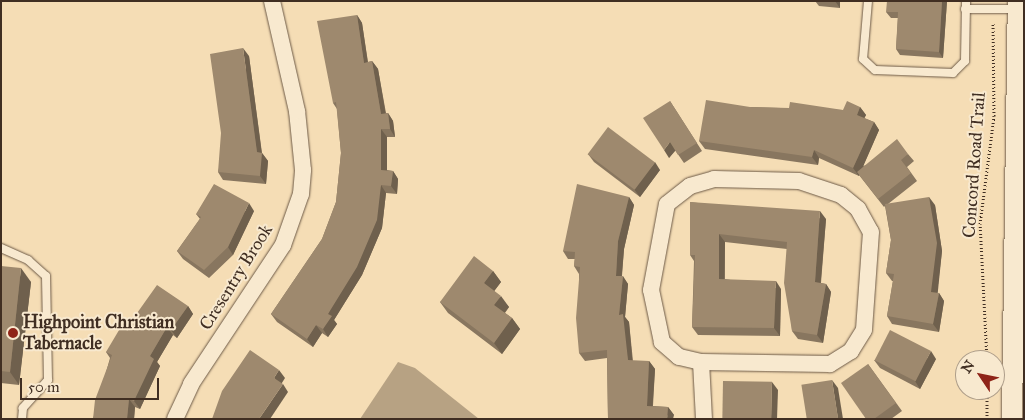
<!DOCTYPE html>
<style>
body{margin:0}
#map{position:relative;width:1025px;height:420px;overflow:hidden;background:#f5ddb5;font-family:"IM FELL Great Primer",serif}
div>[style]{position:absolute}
.water>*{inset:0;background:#b7a283}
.path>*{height:3px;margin-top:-1.5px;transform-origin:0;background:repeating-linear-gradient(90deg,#402e22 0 1px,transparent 0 3.5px)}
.roads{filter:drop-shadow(0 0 1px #6d5a47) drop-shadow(0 0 1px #6d5a47)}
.service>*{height:8px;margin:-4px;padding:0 4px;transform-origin:4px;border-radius:4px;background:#f8e9cf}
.minor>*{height:16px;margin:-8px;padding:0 8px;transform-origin:8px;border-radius:8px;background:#f8e9cf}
.tertiary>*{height:20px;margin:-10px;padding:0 10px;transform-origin:10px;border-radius:10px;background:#f8e9cf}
.wall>*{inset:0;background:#88765f}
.shaded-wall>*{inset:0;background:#6f604d}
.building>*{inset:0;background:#9e896e;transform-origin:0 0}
.dots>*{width:14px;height:14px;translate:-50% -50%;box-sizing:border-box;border:2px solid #f8e9cf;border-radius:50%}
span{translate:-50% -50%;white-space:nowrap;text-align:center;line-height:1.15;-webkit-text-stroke:4px #f8e9cf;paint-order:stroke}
.street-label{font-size:18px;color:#402e22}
.poi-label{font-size:18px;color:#402e22;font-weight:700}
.left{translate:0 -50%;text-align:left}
.frame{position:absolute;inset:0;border:2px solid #402e22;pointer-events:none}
.north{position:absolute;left:955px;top:350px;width:50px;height:50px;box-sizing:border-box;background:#f8e9cf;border:1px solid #ae9e8a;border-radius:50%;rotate:304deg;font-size:14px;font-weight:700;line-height:20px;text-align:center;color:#402e22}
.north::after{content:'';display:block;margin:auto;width:18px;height:22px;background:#8f2418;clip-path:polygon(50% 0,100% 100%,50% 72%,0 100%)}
.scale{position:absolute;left:20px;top:378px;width:139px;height:22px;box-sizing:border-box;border:2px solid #402e22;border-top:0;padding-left:6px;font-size:15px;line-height:18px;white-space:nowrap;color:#402e22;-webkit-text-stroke:4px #f8e9cf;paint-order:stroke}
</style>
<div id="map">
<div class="water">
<i style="clip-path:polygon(398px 362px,415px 368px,479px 419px,360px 419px)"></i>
</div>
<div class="path">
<i style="left:987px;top:360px;width:136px;rotate:-92.9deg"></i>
<i style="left:980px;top:224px;width:109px;rotate:-82.6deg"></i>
<i style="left:994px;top:116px;width:94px;rotate:-90.6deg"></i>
<i style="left:987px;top:419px;width:29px;rotate:-90deg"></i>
</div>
<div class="roads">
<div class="service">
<i style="left:868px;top:1px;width:58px;rotate:94.9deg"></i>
<i style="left:863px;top:59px;width:16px;rotate:43deg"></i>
<i style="left:875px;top:70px;width:78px;rotate:2.2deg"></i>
<i style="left:953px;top:73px;width:17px;rotate:-45deg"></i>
<i style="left:965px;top:61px;width:60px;rotate:-89deg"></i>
<i style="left:965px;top:9px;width:53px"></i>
<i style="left:1px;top:248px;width:30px;rotate:24deg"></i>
<i style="left:28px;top:260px;width:24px;rotate:42deg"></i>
<i style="left:46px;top:276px;width:104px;rotate:88.9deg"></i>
<i style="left:48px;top:380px;width:38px;rotate:132deg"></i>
<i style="left:23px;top:408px;width:11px;rotate:95deg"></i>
</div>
<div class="minor">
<i style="left:714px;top:179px;width:85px;rotate:1.3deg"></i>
<i style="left:799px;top:181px;width:44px;rotate:18.4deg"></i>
<i style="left:841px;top:195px;width:22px;rotate:39deg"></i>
<i style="left:858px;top:209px;width:26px;rotate:61deg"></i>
<i style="left:871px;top:232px;width:98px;rotate:94.1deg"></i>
<i style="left:864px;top:330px;width:25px;rotate:122deg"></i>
<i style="left:851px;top:351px;width:25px;rotate:148deg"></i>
<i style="left:830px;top:364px;width:129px;rotate:-179.1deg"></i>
<i style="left:701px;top:362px;width:23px;rotate:-167deg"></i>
<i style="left:679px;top:357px;width:23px;rotate:-139deg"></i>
<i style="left:662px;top:342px;width:53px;rotate:-101.9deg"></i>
<i style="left:651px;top:290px;width:87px;rotate:-79.5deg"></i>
<i style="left:667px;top:204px;width:29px;rotate:-38deg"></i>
<i style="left:690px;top:186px;width:25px;rotate:-16deg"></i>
<i style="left:701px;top:362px;width:57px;rotate:87deg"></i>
<i style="left:175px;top:419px;width:38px;rotate:-65deg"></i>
<i style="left:191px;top:384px;width:167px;rotate:-56.5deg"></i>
<i style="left:283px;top:245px;width:54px;rotate:-70.6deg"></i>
<i style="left:301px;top:194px;width:24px;rotate:-85deg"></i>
<i style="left:303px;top:170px;width:59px;rotate:-95.8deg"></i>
<i style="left:297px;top:111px;width:113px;rotate:-102.8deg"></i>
</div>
<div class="tertiary">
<i style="left:1012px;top:419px;width:418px;rotate:-89.2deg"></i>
</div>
</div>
<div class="wall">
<i style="clip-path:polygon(815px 1px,840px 1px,840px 8px,819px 6px)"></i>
<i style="clip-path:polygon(947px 1px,943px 58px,900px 55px,896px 49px,898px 18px,891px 18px,886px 12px)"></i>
<i style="clip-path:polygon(357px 15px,362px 23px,368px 62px,372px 61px,378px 69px,386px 113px,388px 113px,393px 121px,395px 137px,387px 137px,387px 170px,393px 171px,398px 179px,397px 194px,386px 193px,382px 228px,362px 275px,334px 320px,337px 324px,328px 337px,322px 333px,313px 347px,277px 322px,271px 314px,322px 239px,336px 202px,341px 153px,337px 109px,333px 103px)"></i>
<i style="clip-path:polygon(249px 56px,262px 153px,268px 161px,266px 184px,223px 180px,218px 172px)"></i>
<i style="clip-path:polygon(670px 101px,702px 151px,684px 163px,675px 150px,669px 158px)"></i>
<i style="clip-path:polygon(750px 107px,843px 110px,860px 107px,866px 115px,864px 118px,874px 122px,879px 130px,863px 166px,908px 154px,914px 161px,907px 167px,917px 181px,888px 204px,935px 205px,942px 251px,937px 293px,939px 293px,944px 301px,939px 332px,892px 324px,887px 316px,893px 281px,892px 281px,886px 273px,891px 240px,885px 206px,884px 207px,859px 175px,859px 176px,819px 158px,818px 165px,705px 149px,699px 141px)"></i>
<i style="clip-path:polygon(588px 154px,660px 170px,640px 197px,594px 162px)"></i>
<i style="clip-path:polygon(629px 197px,634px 205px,624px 249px,622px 276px,628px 284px,625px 317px,629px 322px,633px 361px,649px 361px,655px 369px,653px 406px,668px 407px,674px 415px,608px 419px,607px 358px,585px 361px,579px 353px,579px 274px,574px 266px,575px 259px,568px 259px,563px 251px)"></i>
<i style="clip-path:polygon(690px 202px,826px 219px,821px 283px,826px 284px,831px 292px,823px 343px,798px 339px,792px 331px,787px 249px,725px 242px,725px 279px,781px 289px,780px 336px,698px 335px,692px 327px,694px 261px,690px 255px)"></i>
<i style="clip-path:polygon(254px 211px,233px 255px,209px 278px,183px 259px,177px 251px,200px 219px,196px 214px)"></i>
<i style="clip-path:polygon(1px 266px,31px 282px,19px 385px,1px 383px)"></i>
<i style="clip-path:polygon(493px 271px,501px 282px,494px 291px,509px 307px,505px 313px,512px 318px,520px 329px,502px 354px,448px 313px,440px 302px)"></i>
<i style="clip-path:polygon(188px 306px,193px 314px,177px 338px,173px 335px,157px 362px,160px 366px,140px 409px,135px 407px,134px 419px,93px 419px,110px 358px,106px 352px)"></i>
<i style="clip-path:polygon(936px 359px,920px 389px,880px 368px,874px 360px)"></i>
<i style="clip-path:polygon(868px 364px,902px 411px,891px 419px,866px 419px)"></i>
</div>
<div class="shaded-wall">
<i style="clip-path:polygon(835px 1px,840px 1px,840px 8px)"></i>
<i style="clip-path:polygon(942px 1px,947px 1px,943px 58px,939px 52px)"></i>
<i style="clip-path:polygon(357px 15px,362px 23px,369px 71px,364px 63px)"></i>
<i style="clip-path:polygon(243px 48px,249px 56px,262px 155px,262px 153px,268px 161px,266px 184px,260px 176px)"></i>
<i style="clip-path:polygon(372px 61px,378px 69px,387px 122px,381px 114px)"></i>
<i style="clip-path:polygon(860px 107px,866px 115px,862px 123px,857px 115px)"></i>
<i style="clip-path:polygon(388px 113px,393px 121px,395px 137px,390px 129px)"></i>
<i style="clip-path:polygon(874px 122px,879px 130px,859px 176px,853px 168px)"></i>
<i style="clip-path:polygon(381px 129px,387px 137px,387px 178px,381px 170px)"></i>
<i style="clip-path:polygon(670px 142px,676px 150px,669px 158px,664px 150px)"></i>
<i style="clip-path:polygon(814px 150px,819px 158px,818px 165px,812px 157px)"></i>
<i style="clip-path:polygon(655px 162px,660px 170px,640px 197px,634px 189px)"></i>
<i style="clip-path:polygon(393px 171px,398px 179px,397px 194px,391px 186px)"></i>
<i style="clip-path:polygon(381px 185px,386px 193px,382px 228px,362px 275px,334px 320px,337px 324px,328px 337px,323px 329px,328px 314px)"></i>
<i style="clip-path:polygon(629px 197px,634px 205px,624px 249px,621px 284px,616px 276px,618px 241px)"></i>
<i style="clip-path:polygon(929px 197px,935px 205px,942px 251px,937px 300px,931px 292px)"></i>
<i style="clip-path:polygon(249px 203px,254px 211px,233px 255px,228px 247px)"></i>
<i style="clip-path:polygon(820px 211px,826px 219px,820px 290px,815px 282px)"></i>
<i style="clip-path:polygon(719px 234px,725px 242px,724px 287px,719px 279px)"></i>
<i style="clip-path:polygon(21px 268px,31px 282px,19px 385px,10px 372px)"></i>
<i style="clip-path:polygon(493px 271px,501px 282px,492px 294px,484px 283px)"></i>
<i style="clip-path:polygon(623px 276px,628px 284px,625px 317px,629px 322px,633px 368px,628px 360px,619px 315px)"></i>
<i style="clip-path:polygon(776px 281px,781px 289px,780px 336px,774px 328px)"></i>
<i style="clip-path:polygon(826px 284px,831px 292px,823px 343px,817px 335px)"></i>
<i style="clip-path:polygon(939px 293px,944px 301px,939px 332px,933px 324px)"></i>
<i style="clip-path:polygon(501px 296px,509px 307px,502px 316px,494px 305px)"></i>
<i style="clip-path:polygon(188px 306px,193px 314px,177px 338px,171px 330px)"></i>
<i style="clip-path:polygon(512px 318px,520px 329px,502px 354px,494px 343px)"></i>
<i style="clip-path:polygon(316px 325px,322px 333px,313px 347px,307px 339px)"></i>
<i style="clip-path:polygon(167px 327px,173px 335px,157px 362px,160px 366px,140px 409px,134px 401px,150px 356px)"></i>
<i style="clip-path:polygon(931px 351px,936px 359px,920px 389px,915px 381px)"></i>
<i style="clip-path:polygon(649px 361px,655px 369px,652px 414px,647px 406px)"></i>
<i style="clip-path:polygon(279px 370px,285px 378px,280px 386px,274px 378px)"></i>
<i style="clip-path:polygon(832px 380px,838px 388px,843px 419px,838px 419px)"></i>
<i style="clip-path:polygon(772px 382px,778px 390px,777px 419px,771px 419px)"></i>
<i style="clip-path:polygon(283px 384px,288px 392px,270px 419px,259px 419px)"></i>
<i style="clip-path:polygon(129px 399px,135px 407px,134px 419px,127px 419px)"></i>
<i style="clip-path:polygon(668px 407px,674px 415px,673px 419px,667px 419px)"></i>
</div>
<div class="building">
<i style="clip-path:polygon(887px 1px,942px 1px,939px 52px,896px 49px,898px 12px,886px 12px)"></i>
<i style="clip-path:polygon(357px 15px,364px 63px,372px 61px,381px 114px,388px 113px,390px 129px,381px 129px,381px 170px,393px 171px,391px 186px,381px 185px,377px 220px,357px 267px,328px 314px,332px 316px,323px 329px,316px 325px,307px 339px,271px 314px,322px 239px,336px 202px,341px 153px,336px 102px,333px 103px,317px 21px)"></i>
<i style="clip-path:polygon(243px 48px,257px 152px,262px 153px,260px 176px,218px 172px,221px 133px,210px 54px)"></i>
<i style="clip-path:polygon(706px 100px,750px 107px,789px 108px,790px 102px,843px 110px,847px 101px,860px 107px,857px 115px,874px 122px,853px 168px,814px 150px,812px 157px,699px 141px)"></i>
<i style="clip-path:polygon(670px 101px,697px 143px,678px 155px,670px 142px,664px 150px,643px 118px)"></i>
<i style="left:608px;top:127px;width:59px;height:34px;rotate:37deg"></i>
<i style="clip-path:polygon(897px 139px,908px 154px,901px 160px,911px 173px,878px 199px,857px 172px)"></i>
<i style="clip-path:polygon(214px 184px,249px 203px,228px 247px,204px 270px,177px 251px,201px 217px,196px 214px)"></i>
<i style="clip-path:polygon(577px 184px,629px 197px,618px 241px,616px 276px,623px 276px,619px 315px,623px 314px,628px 360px,649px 361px,647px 406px,668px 407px,667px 419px,608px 419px,607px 350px,579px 353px,576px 318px,580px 267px,574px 266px,575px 252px,563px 251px)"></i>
<i style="clip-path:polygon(929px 197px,937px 243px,931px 292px,939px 293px,933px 324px,887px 316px,894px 274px,886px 273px,891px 240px,885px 204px)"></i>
<i style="clip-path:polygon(690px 202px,820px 211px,815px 282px,826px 284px,817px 335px,792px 331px,784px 283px,787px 242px,719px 234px,719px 279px,776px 281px,774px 328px,692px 327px,695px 255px,690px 255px)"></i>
<i style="clip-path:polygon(474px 256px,493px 271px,484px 283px,501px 296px,494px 305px,512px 318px,494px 343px,440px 302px)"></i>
<i style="clip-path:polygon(1px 266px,21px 268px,10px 372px,1px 371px)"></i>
<i style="clip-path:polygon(157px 285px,188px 306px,171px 330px,167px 327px,150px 356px,154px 359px,134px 401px,129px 399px,127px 419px,93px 419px,95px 400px,112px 355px,106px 352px,125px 320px,130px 323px)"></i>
<i style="left:890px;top:330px;width:46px;height:34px;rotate:27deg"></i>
<i style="clip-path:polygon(250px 350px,279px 370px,274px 378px,283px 384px,259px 419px,212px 419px,222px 391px)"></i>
<i style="clip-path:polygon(868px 364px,896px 403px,874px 419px,866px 419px,841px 383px)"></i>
<i style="left:832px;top:380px;width:39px;height:31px;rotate:81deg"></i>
<i style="left:723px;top:381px;width:49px;height:38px;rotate:1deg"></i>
</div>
<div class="dots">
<i style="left:13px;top:333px;background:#8f2418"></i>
</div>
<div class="street-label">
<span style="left:974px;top:165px;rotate:-86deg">Concord Road Trail</span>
<span style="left:236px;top:277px;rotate:-58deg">Cresentry Brook</span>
</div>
<div class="poi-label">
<span class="left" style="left:23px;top:333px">Highpoint Christian<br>Tabernacle</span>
</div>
<div class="frame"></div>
<div class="north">N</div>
<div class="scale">50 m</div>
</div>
